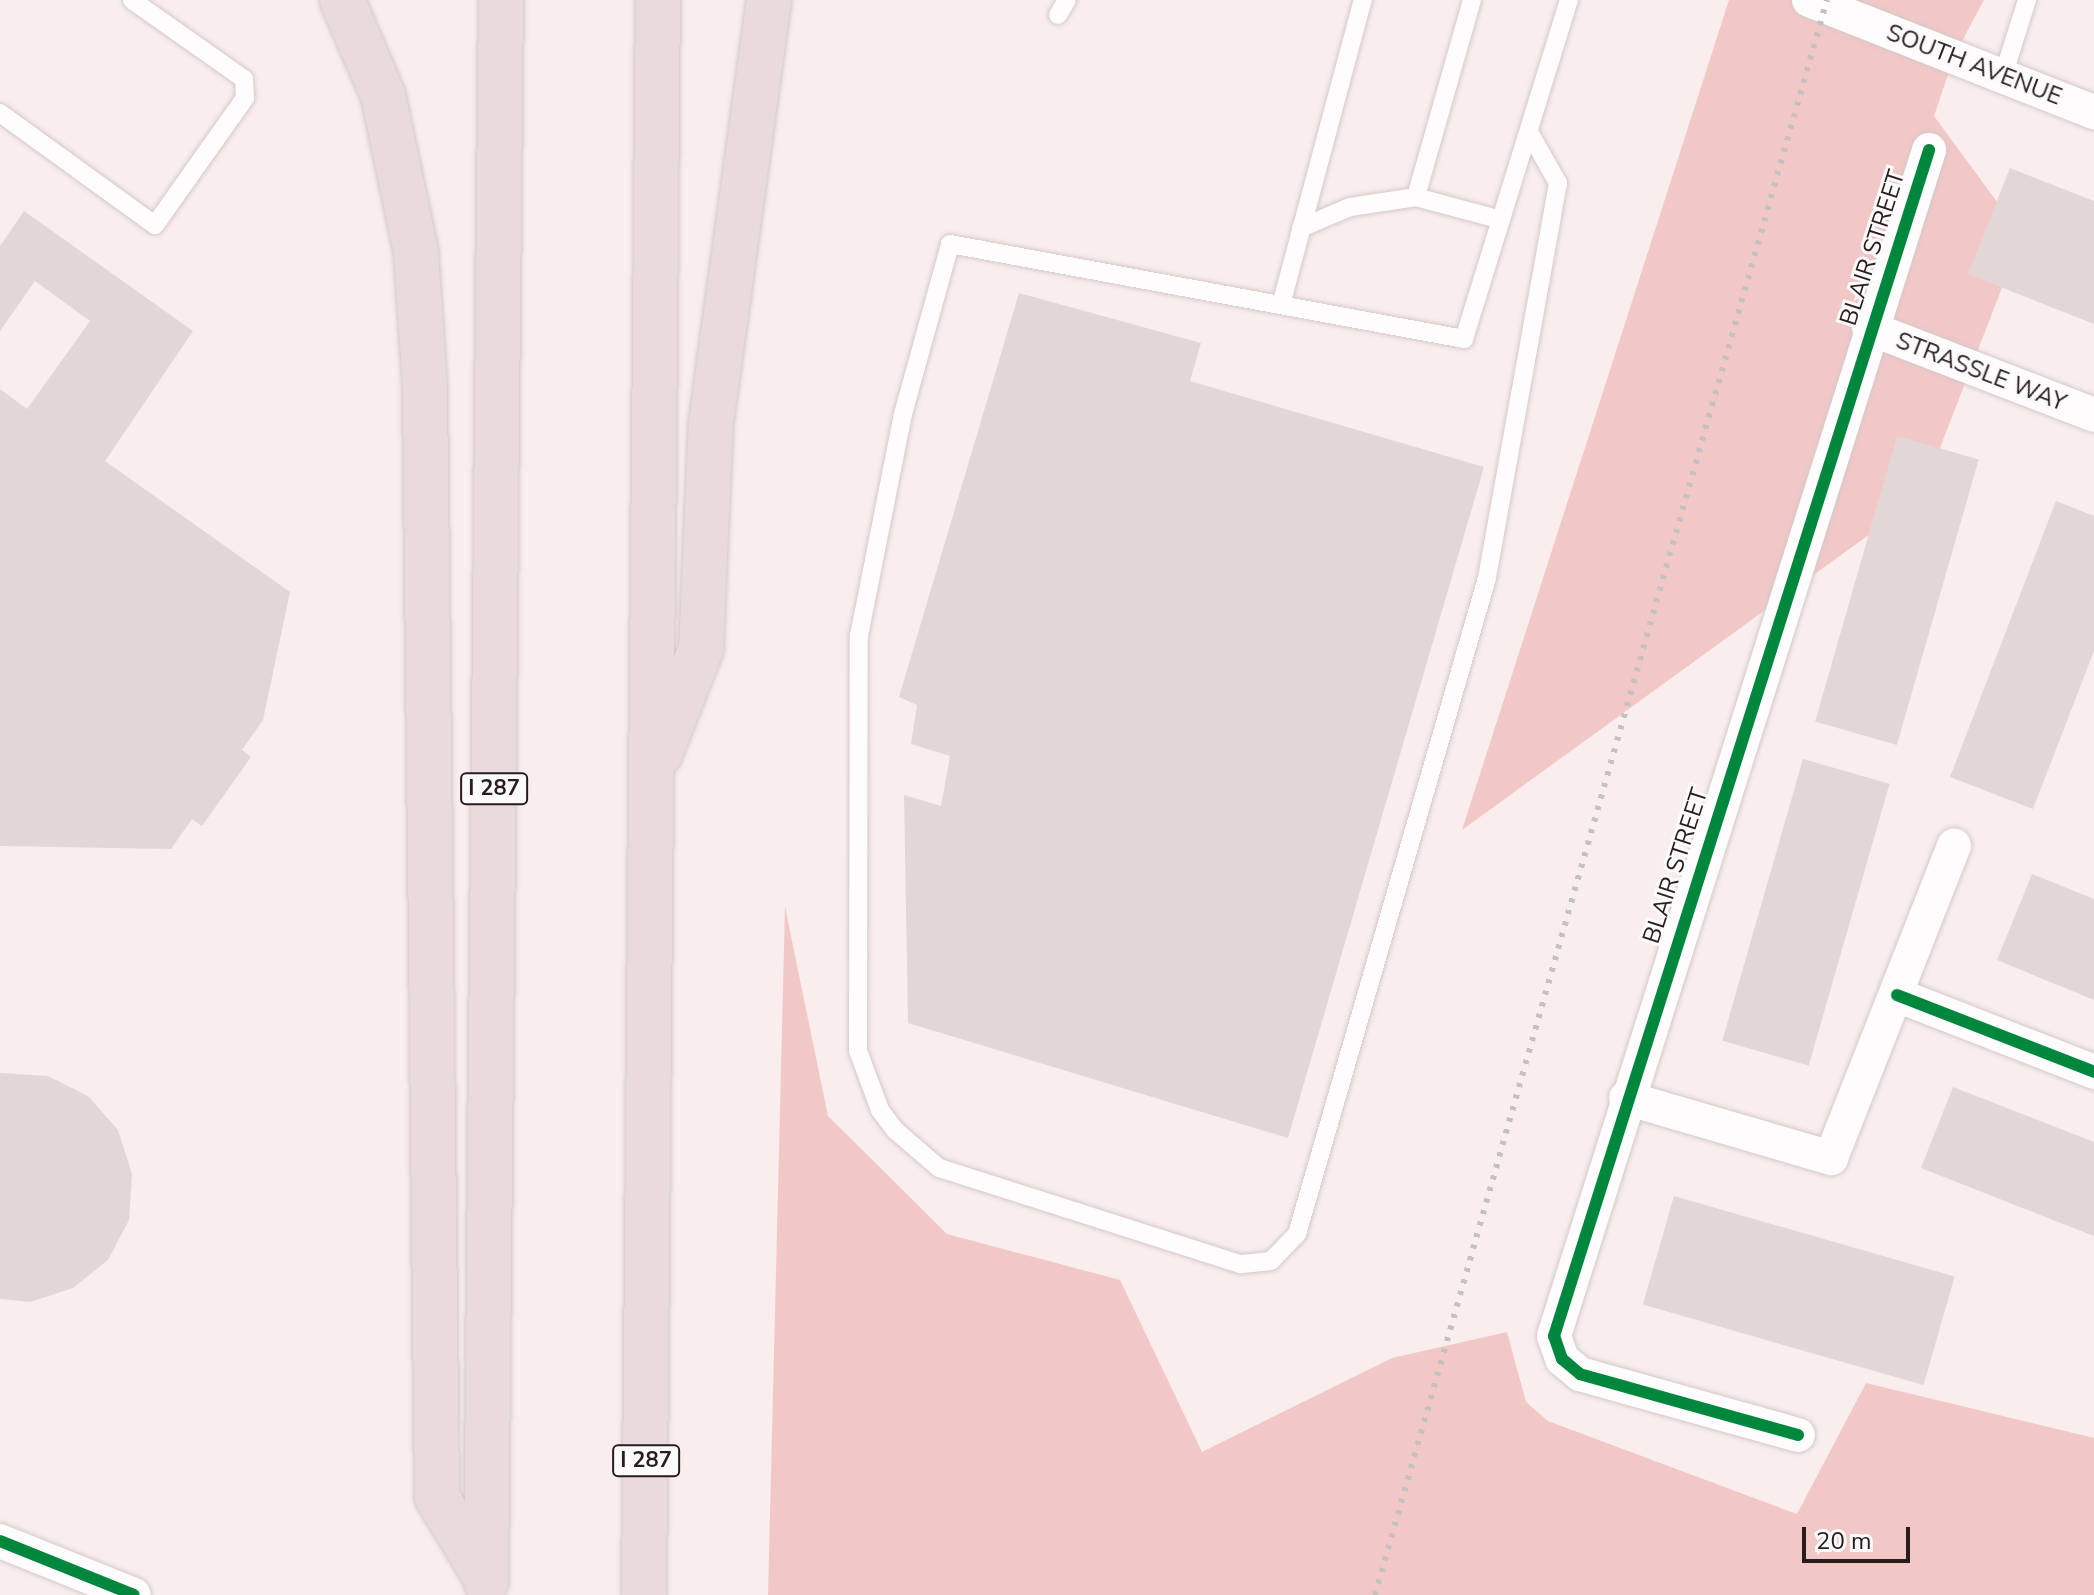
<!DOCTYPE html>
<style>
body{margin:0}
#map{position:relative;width:2094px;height:1595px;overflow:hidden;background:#f9eded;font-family:"Nunito Sans",sans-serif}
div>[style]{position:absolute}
.green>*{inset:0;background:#f2c8c7}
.building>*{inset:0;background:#e3d6d6;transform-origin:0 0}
.roads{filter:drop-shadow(0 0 2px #d5c8c8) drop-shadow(0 0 2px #d5c8c8)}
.lane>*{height:18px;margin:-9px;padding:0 9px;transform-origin:9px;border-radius:9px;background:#fefcfc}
.street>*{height:34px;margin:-17px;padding:0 17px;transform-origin:17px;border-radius:17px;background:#fefcfc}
.highway>*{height:44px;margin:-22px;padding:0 22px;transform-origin:22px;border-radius:22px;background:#e9dbdb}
.rail>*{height:6px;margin-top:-3px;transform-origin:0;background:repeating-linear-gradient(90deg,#c4c1c1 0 4px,transparent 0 12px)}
.cycleway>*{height:12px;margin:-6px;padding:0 6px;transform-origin:6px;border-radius:6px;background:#00873e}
span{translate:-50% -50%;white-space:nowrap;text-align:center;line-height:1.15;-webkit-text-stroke:6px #fbfbfb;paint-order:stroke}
.shield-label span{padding:2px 6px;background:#fbfbfb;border:2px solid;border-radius:6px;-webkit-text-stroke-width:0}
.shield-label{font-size:22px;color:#2a1c1c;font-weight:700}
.street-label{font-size:24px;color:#2a1c1c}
.scale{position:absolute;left:1802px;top:1527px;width:108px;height:36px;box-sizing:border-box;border:4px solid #2a1c1c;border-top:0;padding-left:10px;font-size:24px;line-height:28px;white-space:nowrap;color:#2a1c1c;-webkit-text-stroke:6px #fbfbfb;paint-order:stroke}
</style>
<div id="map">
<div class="green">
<i style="clip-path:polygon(1729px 0,1984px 0,1955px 54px,1934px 116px,2022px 236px,1921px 497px,1462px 830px)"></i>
<i style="clip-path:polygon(785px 907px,828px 1116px,947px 1234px,1120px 1280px,1202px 1452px,1392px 1358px,1507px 1332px,1526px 1402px,1548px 1421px,1797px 1514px,1866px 1383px,2094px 1438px,2094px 1595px,768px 1595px)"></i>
</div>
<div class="building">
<i style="clip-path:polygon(2010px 168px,2094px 201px,2094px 324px,1968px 274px)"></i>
<i style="clip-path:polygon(24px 211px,193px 331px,105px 461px,290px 592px,263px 720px,242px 750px,251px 757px,202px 826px,192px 819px,171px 849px,0 846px,0 389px,27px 409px,90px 321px,35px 281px,0 331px,0 246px)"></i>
<i style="clip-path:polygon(1019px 293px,1201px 343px,1190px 381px,1484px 467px,1288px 1138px,908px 1023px,904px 795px,941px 806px,950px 756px,911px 744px,917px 705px,899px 697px)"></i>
<i style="left:1897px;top:436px;width:85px;height:297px;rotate:16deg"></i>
<i style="clip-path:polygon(2056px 501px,2094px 516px,2094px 651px,2033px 809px,1950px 777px)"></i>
<i style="left:1803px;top:759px;width:90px;height:293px;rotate:16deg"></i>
<i style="clip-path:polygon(2032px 874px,2094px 899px,2094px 1000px,1997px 960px)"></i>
<i style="clip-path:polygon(0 1073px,48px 1076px,88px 1096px,118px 1130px,132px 1174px,129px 1220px,108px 1260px,73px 1288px,30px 1302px,0 1299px)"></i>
<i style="clip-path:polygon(1953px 1087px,2094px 1142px,2094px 1236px,1921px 1168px)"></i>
<i style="left:1674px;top:1196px;width:292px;height:113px;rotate:16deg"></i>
</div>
<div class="roads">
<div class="lane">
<i style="left:1472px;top:0;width:205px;rotate:105.9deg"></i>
<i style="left:1416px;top:197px;width:88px;rotate:15.1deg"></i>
<i style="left:1058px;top:15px;width:17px;rotate:-59deg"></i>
<i style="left:2003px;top:76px;width:80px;rotate:-72.5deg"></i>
<i style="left:0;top:113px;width:191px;rotate:35.9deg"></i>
<i style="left:155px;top:225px;width:156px;rotate:-54.7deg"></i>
<i style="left:245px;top:98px;width:19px;rotate:-93deg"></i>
<i style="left:244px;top:79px;width:137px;rotate:-144.8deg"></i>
<i style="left:1529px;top:132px;width:59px;rotate:60.4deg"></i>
<i style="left:1558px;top:183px;width:401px;rotate:100.2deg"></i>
<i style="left:1487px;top:578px;width:683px;rotate:106.15deg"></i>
<i style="left:1297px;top:1234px;width:37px;rotate:134deg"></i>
<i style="left:1271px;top:1261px;width:31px;rotate:174deg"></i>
<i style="left:1240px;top:1264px;width:316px;rotate:-162.3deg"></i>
<i style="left:939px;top:1168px;width:58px;rotate:-139.2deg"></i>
<i style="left:895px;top:1130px;width:25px;rotate:-127deg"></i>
<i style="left:880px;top:1110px;width:63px;rotate:-110.4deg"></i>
<i style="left:858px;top:1051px;width:415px;rotate:-89.9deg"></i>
<i style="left:859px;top:636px;width:226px;rotate:-78.8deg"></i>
<i style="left:903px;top:414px;width:176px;rotate:-74.5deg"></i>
<i style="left:950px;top:244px;width:523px;rotate:10.47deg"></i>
<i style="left:1464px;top:339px;width:355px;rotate:-72.8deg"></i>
<i style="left:1301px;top:228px;width:53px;rotate:-23.2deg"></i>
<i style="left:1350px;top:207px;width:67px;rotate:-8.6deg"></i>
<i style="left:1281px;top:305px;width:316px;rotate:-75deg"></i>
</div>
<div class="street">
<i style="left:1809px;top:0;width:306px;rotate:21.5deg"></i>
<i style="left:1869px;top:328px;width:241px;rotate:21.1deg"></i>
<i style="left:1897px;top:995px;width:212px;rotate:21.3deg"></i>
<i style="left:1626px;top:1098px;width:214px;rotate:16.3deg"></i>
<i style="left:1831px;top:1158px;width:336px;rotate:-68.5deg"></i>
<i style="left:1798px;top:1435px;width:226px;rotate:-164.4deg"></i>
<i style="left:1580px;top:1374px;width:23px;rotate:-140deg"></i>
<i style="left:1562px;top:1359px;width:24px;rotate:-109deg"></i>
<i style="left:1554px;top:1336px;width:1244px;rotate:-72.45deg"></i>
<i style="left:0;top:1541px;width:144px;rotate:21.9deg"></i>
</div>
<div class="highway">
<i style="left:342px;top:0;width:103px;rotate:66.7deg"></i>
<i style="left:383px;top:95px;width:160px;rotate:78.1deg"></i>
<i style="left:416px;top:252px;width:136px;rotate:86.2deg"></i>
<i style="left:425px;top:388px;width:1109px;rotate:89.38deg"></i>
<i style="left:437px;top:1497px;width:95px;rotate:58.8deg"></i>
<i style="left:660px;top:754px;width:113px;rotate:-68.7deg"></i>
<i style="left:701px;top:649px;width:226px;rotate:-87.5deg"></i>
<i style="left:711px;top:423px;width:427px;rotate:-82.2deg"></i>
<i style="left:486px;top:1582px;width:1582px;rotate:-89.46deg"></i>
<i style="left:644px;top:1595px;width:1595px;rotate:-89.5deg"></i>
</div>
</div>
<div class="rail">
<i style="left:1375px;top:1595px;width:1658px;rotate:-74.18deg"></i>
</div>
<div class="cycleway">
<i style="left:1897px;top:995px;width:212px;rotate:21.3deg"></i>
<i style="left:1798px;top:1435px;width:226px;rotate:-164.4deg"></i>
<i style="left:1580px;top:1374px;width:23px;rotate:-140deg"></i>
<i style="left:1562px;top:1359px;width:24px;rotate:-109deg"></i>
<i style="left:1554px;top:1336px;width:1244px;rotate:-72.45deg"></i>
<i style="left:0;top:1541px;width:144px;rotate:21.9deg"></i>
</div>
<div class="shield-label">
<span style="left:494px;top:789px">I 287</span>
<span style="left:646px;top:1461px">I 287</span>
</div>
<div class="street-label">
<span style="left:1974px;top:65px;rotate:21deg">SOUTH AVENUE</span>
<span style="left:1873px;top:248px;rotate:-72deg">BLAIR STREET</span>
<span style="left:1981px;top:372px;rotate:21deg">STRASSLE WAY</span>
<span style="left:1676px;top:866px;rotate:-72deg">BLAIR STREET</span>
</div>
<div class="scale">20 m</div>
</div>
